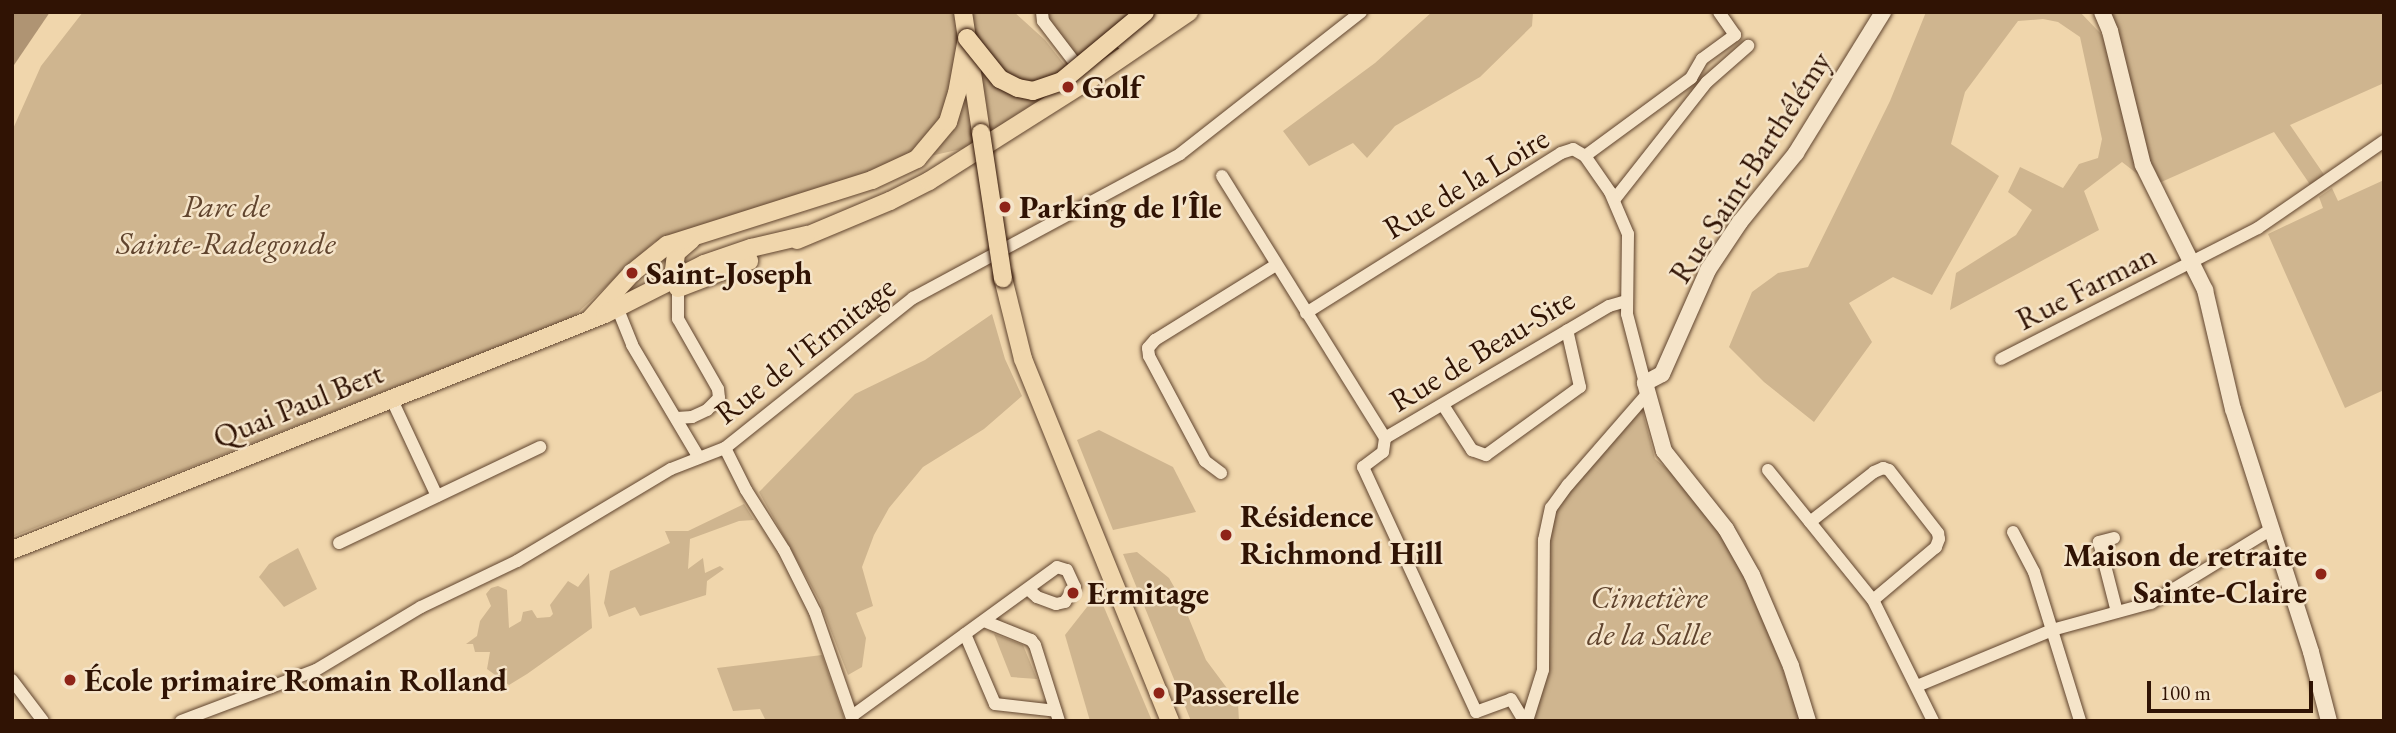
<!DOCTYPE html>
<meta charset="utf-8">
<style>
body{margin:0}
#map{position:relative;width:2396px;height:733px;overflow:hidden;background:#f0d6ac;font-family:"EB Garamond",serif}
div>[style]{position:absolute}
.green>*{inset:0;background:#cfb58f}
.water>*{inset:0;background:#af9473}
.roads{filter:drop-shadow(0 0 2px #60442e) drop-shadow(0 0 2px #60442e)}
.street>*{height:12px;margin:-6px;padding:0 6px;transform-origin:6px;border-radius:6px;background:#f5e4c9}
.secondary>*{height:16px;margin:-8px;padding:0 8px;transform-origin:8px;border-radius:8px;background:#f5e4c9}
.primary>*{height:18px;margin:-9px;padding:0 9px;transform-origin:9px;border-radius:9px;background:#f0d6ac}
.bridges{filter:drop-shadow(0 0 2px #301304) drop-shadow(0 0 2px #301304)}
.primary-bridge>*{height:18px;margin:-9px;padding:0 9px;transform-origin:9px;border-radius:9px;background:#f0d6ac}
.dots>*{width:19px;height:19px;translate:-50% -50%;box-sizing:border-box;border:4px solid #f5e4c9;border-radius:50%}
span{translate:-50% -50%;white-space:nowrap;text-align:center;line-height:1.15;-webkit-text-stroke:5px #f5e4c9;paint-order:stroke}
.poi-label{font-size:32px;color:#301304;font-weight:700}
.left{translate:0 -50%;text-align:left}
.right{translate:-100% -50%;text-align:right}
.street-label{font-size:32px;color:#301304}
.park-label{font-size:32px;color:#60442e;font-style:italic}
.frame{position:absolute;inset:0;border:14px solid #301304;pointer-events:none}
.scale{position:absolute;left:2147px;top:681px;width:166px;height:32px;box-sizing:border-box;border:4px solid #301304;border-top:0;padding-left:9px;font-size:21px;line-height:24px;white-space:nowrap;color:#301304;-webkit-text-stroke:5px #f5e4c9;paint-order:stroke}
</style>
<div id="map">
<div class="green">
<i style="clip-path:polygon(83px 12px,1014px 12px,1045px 40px,1067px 68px,1037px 101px,966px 148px,894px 164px,654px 242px,572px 318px,12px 537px,12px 131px,41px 66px)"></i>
<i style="clip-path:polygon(1047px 12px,1137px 12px,1081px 61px,1052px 26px)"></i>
<i style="clip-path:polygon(1432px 12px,1533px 12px,1532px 26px,1480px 77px,1395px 126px,1367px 158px,1353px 143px,1309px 166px,1283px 131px,1375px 63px)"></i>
<i style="clip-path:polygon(1926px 12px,2080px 12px,2101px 34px,2109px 53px,2140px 176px,2122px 162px,2084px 191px,2099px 230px,1950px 310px,1956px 273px,2016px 235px,2032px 210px,2008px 192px,2020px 167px,2063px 188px,2079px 164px,2098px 158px,2102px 139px,2080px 37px,2058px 22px,2043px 19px,2018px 21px,1965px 92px,1951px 144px,1999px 176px,1932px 295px,1893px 277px,1849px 303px,1872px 342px,1814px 422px,1764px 382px,1729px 347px,1752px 292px,1778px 273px,1808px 267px,1890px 101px)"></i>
<i style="clip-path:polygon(2109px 12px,2384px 12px,2384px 83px,2290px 125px,2325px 176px,2311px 186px,2274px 132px,2159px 183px,2149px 160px)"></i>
<i style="clip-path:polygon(2384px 180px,2384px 390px,2345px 408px,2268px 234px,2323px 208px,2319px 197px,2332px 188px,2338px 201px)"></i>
<i style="clip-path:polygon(992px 314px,1005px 359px,1022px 396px,984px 429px,923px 467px,889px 508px,874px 535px,862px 567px,873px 606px,856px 613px,866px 638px,862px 667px,848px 675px,819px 600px,759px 492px,855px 394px,925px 360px)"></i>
<i style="clip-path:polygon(1642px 409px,1655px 459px,1676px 476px,1720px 530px,1748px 583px,1770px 634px,1801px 721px,1532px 721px,1548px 671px,1547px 552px,1555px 512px,1573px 484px)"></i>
<i style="clip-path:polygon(1099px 430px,1173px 467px,1196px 512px,1113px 530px,1077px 440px)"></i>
<i style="clip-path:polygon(744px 504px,754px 520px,739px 521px,690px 539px,688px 569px,703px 558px,705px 573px,720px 566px,724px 569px,707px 581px,706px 595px,640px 616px,635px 607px,609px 617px,604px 603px,610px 571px,670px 543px,665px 531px,688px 531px)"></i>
<i style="clip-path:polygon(298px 548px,317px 589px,284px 607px,259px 577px,269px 564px)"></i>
<i style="clip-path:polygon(1137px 552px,1169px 578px,1181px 599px,1206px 660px,1238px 703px,1239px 721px,1191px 721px,1123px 554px)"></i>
<i style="clip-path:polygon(589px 573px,592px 628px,527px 674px,509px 685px,487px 669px,490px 652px,475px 652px,473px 644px,466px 644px,477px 636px,480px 621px,491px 606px,486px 594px,491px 588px,498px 586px,507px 590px,509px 628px,521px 621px,523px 612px,532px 610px,537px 618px,550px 617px,553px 614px,550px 605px,568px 581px,578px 587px)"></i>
<i style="clip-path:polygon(1098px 593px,1152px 721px,1090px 721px,1065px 635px)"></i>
<i style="clip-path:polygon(994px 634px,1023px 645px,1037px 679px,1011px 677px)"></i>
<i style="clip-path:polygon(822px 655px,845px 721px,766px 721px,760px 709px,733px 711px,717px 668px)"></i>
</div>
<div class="water">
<i style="clip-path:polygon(12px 12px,50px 12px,12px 68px)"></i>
</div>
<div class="roads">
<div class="street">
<i style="left:1042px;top:12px;width:9px;rotate:84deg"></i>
<i style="left:1043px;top:21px;width:64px;rotate:52.6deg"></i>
<i style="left:1585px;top:156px;width:132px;rotate:-36.3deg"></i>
<i style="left:1691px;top:78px;width:22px;rotate:-60deg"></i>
<i style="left:1702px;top:59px;width:41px;rotate:-36deg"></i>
<i style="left:1735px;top:35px;width:28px;rotate:-125deg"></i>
<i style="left:1222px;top:176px;width:309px;rotate:58.1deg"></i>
<i style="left:1385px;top:438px;width:260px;rotate:-30.5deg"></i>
<i style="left:1609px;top:306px;width:18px;rotate:-16deg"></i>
<i style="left:1614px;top:200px;width:150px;rotate:-51.8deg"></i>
<i style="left:1707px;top:82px;width:55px;rotate:-41.3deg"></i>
<i style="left:619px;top:312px;width:35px;rotate:68deg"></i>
<i style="left:632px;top:345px;width:129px;rotate:59.3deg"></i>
<i style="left:1306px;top:313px;width:301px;rotate:-32.1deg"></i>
<i style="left:1561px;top:153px;width:13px;rotate:-18deg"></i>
<i style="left:1573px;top:149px;width:14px;rotate:30deg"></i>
<i style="left:1585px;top:156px;width:44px;rotate:55.2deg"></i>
<i style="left:1610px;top:192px;width:46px;rotate:66.8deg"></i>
<i style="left:1628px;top:234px;width:80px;rotate:90.7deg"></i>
<i style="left:1627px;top:314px;width:71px;rotate:75.4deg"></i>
<i style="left:2001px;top:359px;width:288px;rotate:-27deg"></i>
<i style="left:2258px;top:228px;width:153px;rotate:-34.6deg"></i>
<i style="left:392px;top:400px;width:106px;rotate:64.9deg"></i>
<i style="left:1443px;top:405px;width:54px;rotate:57.2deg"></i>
<i style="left:1472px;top:450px;width:15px;rotate:20deg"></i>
<i style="left:1486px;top:455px;width:116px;rotate:-35.9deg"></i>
<i style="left:1580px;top:387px;width:58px;rotate:-102.8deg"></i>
<i style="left:677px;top:418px;width:15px;rotate:-4deg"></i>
<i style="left:692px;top:417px;width:17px;rotate:-25deg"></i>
<i style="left:707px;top:410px;width:17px;rotate:-45deg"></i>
<i style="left:719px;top:398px;width:9px;rotate:-96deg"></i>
<i style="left:718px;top:389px;width:81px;rotate:-119.7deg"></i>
<i style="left:678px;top:319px;width:30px;rotate:-90deg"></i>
<i style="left:1385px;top:438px;width:14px;rotate:98deg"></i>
<i style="left:1383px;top:452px;width:25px;rotate:143deg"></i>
<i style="left:1363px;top:467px;width:270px;rotate:65.2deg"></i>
<i style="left:1476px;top:712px;width:37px;rotate:-20deg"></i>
<i style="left:1511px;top:699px;width:26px;rotate:59deg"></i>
<i style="left:725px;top:448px;width:47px;rotate:63.4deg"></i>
<i style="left:746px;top:490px;width:71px;rotate:57.7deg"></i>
<i style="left:784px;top:550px;width:69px;rotate:63.4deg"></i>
<i style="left:815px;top:612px;width:115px;rotate:70.8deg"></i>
<i style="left:1768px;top:470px;width:167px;rotate:51.1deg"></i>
<i style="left:1873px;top:600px;width:135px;rotate:63.6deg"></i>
<i style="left:1221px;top:473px;width:20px;rotate:-143deg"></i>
<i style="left:1205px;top:461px;width:119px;rotate:-118.1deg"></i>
<i style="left:1149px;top:356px;width:8px;rotate:-97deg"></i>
<i style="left:1148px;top:348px;width:11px;rotate:-49deg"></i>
<i style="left:1155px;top:340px;width:142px;rotate:-31.8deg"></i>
<i style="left:1810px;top:522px;width:81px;rotate:-38deg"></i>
<i style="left:1874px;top:472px;width:10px;rotate:-24deg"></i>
<i style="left:1883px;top:468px;width:6px;rotate:18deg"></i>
<i style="left:1889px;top:470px;width:80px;rotate:52.1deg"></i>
<i style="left:1938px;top:533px;width:6px;rotate:81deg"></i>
<i style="left:1939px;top:539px;width:9px;rotate:111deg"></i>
<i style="left:1936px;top:547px;width:82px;rotate:139.9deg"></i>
<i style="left:2013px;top:532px;width:45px;rotate:62.3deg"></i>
<i style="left:2034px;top:572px;width:156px;rotate:72.8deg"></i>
<i style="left:2114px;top:538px;width:16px;rotate:165deg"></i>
<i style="left:2099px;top:542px;width:72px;rotate:75.6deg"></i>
<i style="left:339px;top:543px;width:223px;rotate:-25.5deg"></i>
<i style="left:984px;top:621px;width:51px;rotate:22deg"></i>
<i style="left:1031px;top:640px;width:6px;rotate:51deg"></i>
<i style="left:1035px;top:645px;width:80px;rotate:72.5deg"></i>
<i style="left:965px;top:634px;width:76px;rotate:66.8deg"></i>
<i style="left:995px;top:704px;width:61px;rotate:6.5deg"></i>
<i style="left:12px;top:680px;width:51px;rotate:52.9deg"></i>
<i style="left:1917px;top:686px;width:146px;rotate:-22.5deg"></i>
<i style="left:2052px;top:630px;width:103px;rotate:-15.3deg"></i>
<i style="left:2151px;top:603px;width:140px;rotate:-31.5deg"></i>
<i style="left:852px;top:716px;width:253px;rotate:-36deg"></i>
<i style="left:1057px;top:567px;width:10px;rotate:17deg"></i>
<i style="left:1067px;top:570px;width:19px;rotate:65deg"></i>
<i style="left:1075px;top:587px;width:18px;rotate:124deg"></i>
<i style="left:1065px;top:602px;width:9px;rotate:167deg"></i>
<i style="left:1056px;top:604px;width:20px;rotate:-160deg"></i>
<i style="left:1037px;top:597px;width:12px;rotate:-138deg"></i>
<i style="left:181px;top:721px;width:144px;rotate:-20.7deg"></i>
<i style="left:316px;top:670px;width:122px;rotate:-31deg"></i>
<i style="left:421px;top:607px;width:106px;rotate:-25.6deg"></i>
<i style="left:517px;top:561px;width:179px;rotate:-30.9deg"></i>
<i style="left:671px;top:469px;width:58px;rotate:-21.3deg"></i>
<i style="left:725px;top:448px;width:241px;rotate:-38.6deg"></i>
<i style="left:913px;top:298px;width:303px;rotate:-28.3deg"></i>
<i style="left:1180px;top:154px;width:230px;rotate:-38.1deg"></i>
<i style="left:1527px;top:721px;width:53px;rotate:-72.6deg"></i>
<i style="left:1543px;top:670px;width:130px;rotate:-89.6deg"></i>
<i style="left:1544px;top:540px;width:33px;rotate:-78deg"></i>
<i style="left:1551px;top:508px;width:29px;rotate:-54deg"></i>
<i style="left:1568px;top:485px;width:121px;rotate:-49deg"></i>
</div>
<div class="secondary">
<i style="left:2102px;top:12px;width:21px;rotate:67deg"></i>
<i style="left:2110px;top:31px;width:138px;rotate:76.2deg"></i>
<i style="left:2143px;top:165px;width:140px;rotate:63.6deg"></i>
<i style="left:2205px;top:290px;width:122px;rotate:76.8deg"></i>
<i style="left:2233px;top:409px;width:255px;rotate:72.2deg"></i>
<i style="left:2311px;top:652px;width:71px;rotate:75.4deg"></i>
<i style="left:1808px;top:721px;width:58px;rotate:-107.2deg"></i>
<i style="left:1791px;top:666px;width:99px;rotate:-113.2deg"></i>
<i style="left:1752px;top:575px;width:53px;rotate:-119.5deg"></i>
<i style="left:1726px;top:529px;width:100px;rotate:-128.5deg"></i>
<i style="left:1664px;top:451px;width:71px;rotate:-105.6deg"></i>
<i style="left:1645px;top:383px;width:19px;rotate:-28deg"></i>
<i style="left:1662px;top:374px;width:114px;rotate:-66.1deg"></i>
<i style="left:1708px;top:270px;width:58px;rotate:-56.3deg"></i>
<i style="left:1740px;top:222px;width:89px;rotate:-50.9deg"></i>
<i style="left:1796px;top:153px;width:166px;rotate:-58.3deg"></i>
</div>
<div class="primary">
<i style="left:963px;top:12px;width:122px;rotate:81.5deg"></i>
<i style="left:1125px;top:42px;width:51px;rotate:-36.2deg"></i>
<i style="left:797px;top:240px;width:101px;rotate:-22.8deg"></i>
<i style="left:890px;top:201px;width:44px;rotate:-27.1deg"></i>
<i style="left:929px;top:181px;width:189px;rotate:-32.3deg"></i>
<i style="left:1089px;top:80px;width:121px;rotate:-34.2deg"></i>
<i style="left:1003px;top:278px;width:83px;rotate:76.1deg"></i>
<i style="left:1023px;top:359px;width:391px;rotate:67.9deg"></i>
<i style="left:681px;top:287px;width:73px;rotate:-20.9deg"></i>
<i style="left:678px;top:288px;width:18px;rotate:-103deg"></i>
<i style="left:674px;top:270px;width:17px;rotate:-83deg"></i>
<i style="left:676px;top:253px;width:20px;rotate:-41deg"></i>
<i style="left:590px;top:319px;width:62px;rotate:-47.6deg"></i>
<i style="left:632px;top:273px;width:45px;rotate:-38.7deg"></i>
<i style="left:667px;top:245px;width:215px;rotate:-17.6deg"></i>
<i style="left:872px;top:180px;width:50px;rotate:-25deg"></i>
<i style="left:917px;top:159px;width:48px;rotate:-50deg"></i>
<i style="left:948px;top:122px;width:30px;rotate:-73deg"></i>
<i style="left:957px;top:93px;width:56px;rotate:-79.7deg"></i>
<i style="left:12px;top:550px;width:638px;rotate:-21.7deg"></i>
<i style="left:605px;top:314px;width:111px;rotate:-26.8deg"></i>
<i style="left:704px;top:264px;width:50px;rotate:-18.8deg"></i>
<i style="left:751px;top:248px;width:57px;rotate:-13.3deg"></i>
</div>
</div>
<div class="bridges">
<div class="primary-bridge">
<i style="left:967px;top:38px;width:53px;rotate:51.2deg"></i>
<i style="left:1000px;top:79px;width:20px;rotate:27deg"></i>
<i style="left:1018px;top:88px;width:15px;rotate:11deg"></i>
<i style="left:1033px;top:91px;width:31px;rotate:-19deg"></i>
<i style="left:1062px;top:81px;width:108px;rotate:-39.7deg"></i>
<i style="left:981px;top:133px;width:147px;rotate:81.4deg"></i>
</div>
</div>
<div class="dots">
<i style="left:1068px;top:87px;background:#8f2418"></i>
<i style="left:1005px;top:207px;background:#8f2418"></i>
<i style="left:632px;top:273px;background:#8f2418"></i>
<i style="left:1226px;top:535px;background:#8f2418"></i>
<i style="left:2321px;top:574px;background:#8f2418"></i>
<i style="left:1073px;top:593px;background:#8f2418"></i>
<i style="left:70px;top:680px;background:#8f2418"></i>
<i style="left:1159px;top:693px;background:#8f2418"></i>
</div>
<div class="poi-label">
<span class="left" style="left:1082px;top:87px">Golf</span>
<span class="left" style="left:1019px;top:207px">Parking de l'Île</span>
<span class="left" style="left:646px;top:273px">Saint-Joseph</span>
<span class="left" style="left:1240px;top:535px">Résidence<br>Richmond Hill</span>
<span class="right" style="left:2307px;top:574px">Maison de retraite<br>Sainte-Claire</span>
<span class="left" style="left:1087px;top:593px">Ermitage</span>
<span class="left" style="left:84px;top:680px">École primaire Romain Rolland</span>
<span class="left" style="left:1173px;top:693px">Passerelle</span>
</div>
<div class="street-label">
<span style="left:1750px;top:167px;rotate:-57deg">Rue Saint-Barthélémy</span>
<span style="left:1466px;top:183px;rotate:-31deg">Rue de la Loire</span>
<span style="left:2086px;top:287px;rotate:-27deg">Rue Farman</span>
<span style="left:805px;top:350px;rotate:-38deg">Rue de l'Ermitage</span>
<span style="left:1482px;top:350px;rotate:-31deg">Rue de Beau-Site</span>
<span style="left:298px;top:405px;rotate:-22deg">Quai Paul Bert</span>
</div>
<div class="park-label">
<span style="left:226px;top:225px">Parc de<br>Sainte-Radegonde</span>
<span style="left:1649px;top:616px">Cimetière<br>de la Salle</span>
</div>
<div class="frame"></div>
<div class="scale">100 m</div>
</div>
